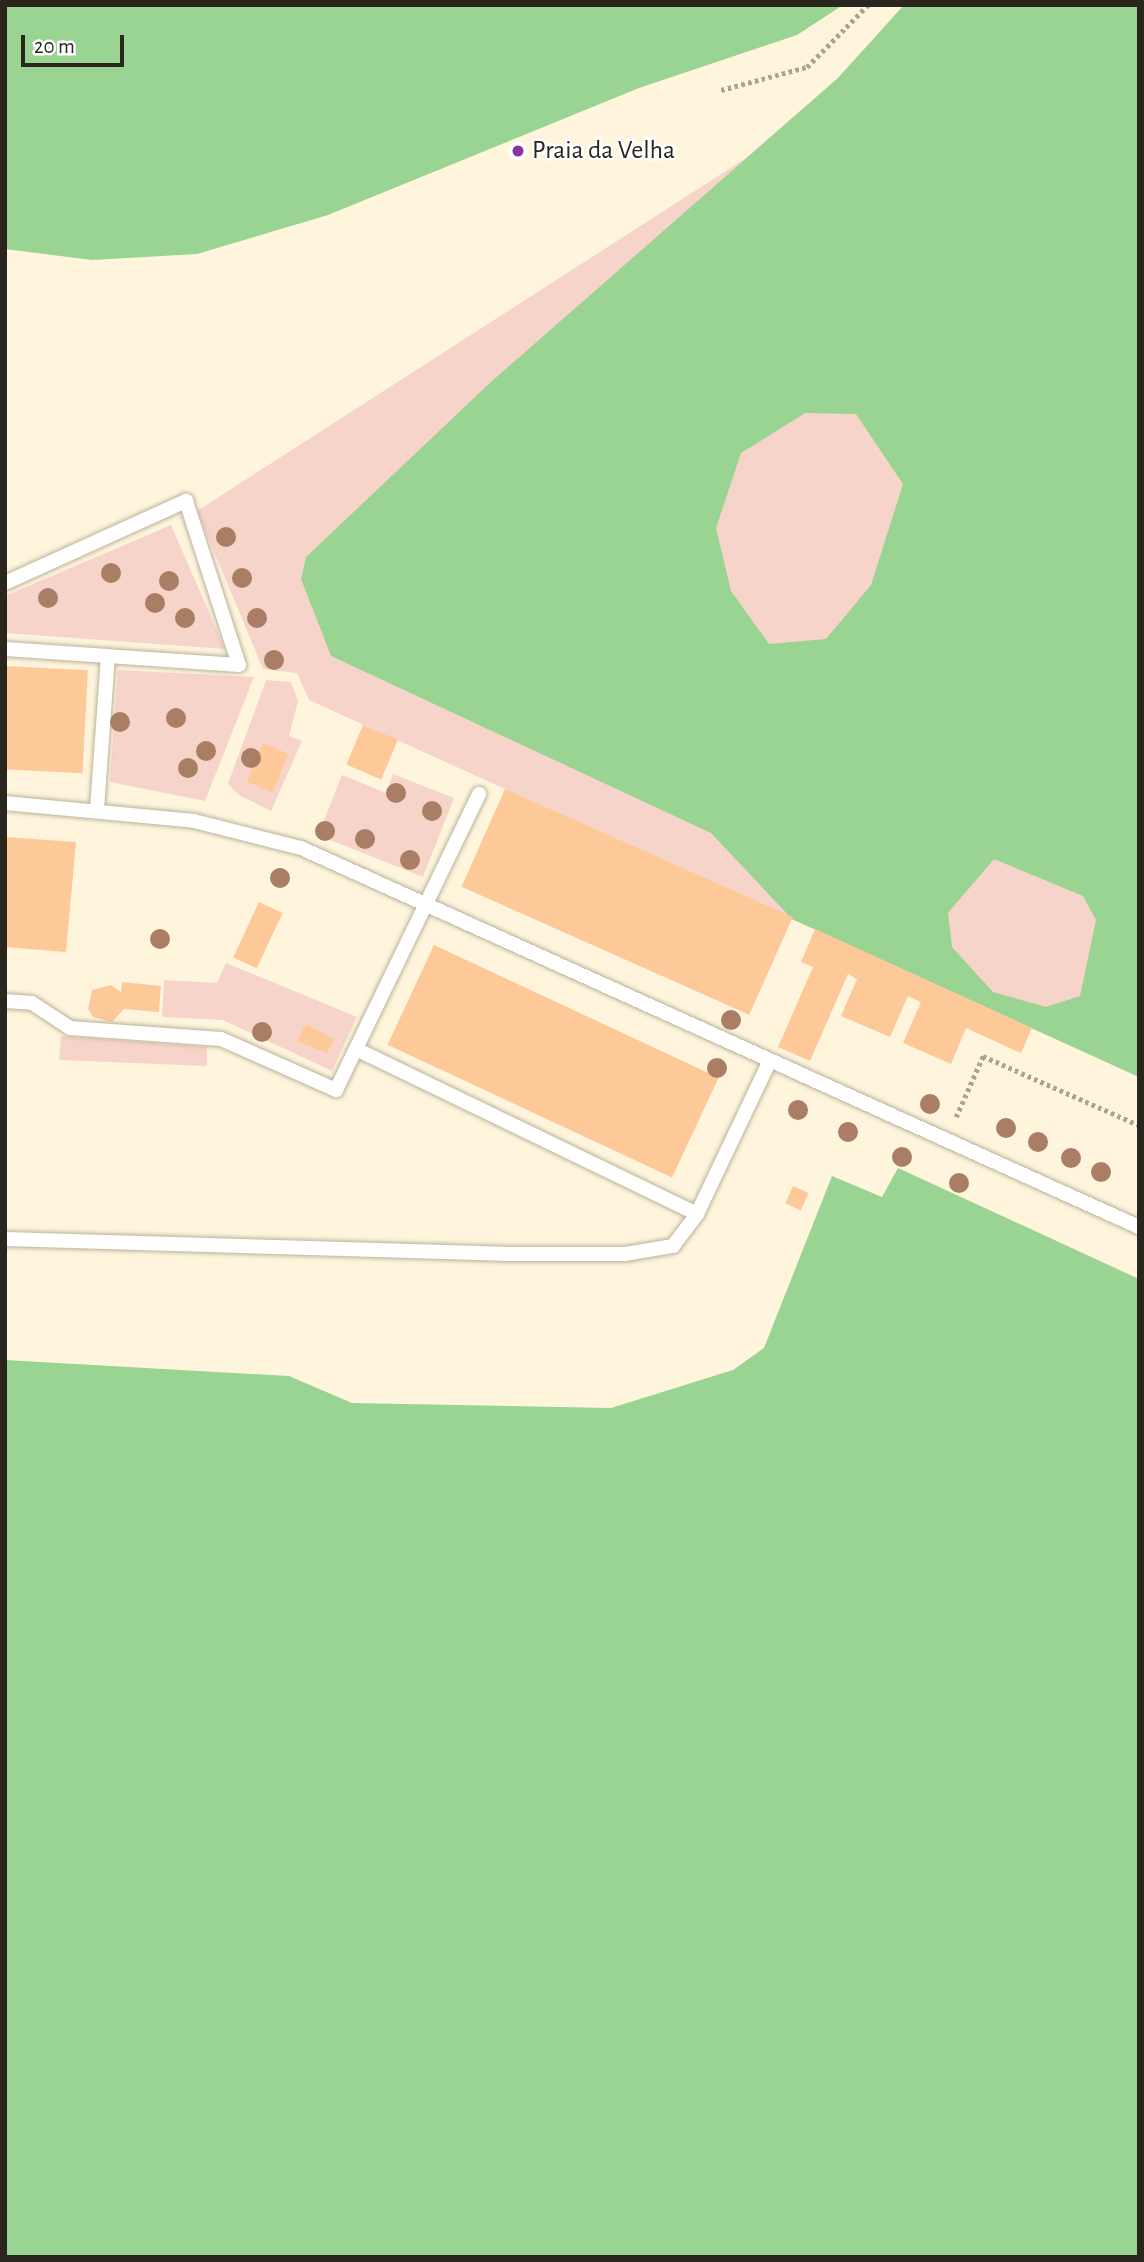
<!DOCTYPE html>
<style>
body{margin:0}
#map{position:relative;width:1144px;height:2262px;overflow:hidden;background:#fff5dd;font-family:"Alegreya Sans",sans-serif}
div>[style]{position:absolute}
.green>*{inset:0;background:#f7d4ca}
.water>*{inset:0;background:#9ad492}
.building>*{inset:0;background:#fec999;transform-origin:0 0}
.path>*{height:4.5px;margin-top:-2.25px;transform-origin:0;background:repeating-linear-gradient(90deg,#aaa391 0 3.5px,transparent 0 7px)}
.roads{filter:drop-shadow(0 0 2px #bbb29c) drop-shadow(0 0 2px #bbb29c)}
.lane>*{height:14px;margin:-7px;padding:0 7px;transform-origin:7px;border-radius:7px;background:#fff}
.trees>*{width:20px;height:20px;margin:-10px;border-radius:50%;background:#aa7d65}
.dots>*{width:19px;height:19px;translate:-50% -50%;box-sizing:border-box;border:4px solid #fff;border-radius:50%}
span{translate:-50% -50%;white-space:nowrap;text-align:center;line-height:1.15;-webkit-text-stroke:5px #fff;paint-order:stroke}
.poi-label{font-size:26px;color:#2a261e}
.left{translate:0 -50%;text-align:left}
.frame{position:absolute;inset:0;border:7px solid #2a261e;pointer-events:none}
.scale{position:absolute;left:21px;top:35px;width:103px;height:32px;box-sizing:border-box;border:4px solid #2a261e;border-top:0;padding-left:9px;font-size:21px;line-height:24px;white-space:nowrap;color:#2a261e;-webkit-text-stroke:5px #fff;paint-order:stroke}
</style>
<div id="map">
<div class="green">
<i style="clip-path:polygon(904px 5px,1139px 5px,1139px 1077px,309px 700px,297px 673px,263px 669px,197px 511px,746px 158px,838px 78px)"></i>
<i style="clip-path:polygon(171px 525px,225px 649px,5px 633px,5px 596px)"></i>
<i style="clip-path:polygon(118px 670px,254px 677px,205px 801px,110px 782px)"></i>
<i style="clip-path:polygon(266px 680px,291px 682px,298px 701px,289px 736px,302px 741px,271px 811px,239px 795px,228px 784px)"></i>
<i style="clip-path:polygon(393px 774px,454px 798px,423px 877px,318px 835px,342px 775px,386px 793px)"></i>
<i style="clip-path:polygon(226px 963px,357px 1017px,332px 1071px,223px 1020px,162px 1017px,164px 980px,217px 983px)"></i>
<i style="clip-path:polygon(61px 1036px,207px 1047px,207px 1066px,59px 1060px)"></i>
</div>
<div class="water">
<i style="clip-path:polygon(5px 5px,843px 5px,797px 35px,639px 88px,328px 215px,197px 254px,92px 260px,5px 249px)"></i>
<i style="clip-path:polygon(evenodd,904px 5px,1139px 5px,1139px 1077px,792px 919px,711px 833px,331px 656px,301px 579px,306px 557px,492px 381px,838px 78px,904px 5px,805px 413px,856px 414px,903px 484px,871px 585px,826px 639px,769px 644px,731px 591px,716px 528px,741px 453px,805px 413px,904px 5px,994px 859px,1083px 896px,1096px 920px,1080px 996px,1046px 1007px,993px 992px,952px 947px,948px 913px,994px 859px)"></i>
<i style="clip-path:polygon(898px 1168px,1139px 1279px,1139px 2257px,5px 2257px,5px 1360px,289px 1376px,352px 1403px,611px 1408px,733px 1370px,764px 1348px,832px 1176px,882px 1197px)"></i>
</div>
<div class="building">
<i style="left:5px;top:666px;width:83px;height:103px;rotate:3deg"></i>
<i style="left:363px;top:725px;width:38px;height:43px;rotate:23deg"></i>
<i style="left:263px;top:743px;width:28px;height:42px;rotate:23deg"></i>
<i style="left:505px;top:789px;width:315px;height:107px;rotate:24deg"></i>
<i style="clip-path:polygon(5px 837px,76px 842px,66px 952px,5px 947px)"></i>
<i style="left:259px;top:902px;width:26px;height:61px;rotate:25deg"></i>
<i style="clip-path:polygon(815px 929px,1032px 1028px,1021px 1053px,966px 1028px,951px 1064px,903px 1043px,921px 1002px,908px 996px,890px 1037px,841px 1016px,857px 979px,848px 974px,810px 1061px,778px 1047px,813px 967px,801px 962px)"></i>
<i style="left:434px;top:945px;width:314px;height:110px;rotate:25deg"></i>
<i style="clip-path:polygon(122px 982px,161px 986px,159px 1012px,124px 1009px,112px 1022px,93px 1017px,88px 1009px,92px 990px,111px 985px,121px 992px)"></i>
<i style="clip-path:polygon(306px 1024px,334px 1039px,327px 1053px,297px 1041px)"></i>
<i style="left:793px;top:1186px;width:17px;height:19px;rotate:24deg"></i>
</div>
<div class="path">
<i style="left:721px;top:90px;width:89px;rotate:-15deg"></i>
<i style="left:807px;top:67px;width:87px;rotate:-45.5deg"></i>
<i style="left:956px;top:1117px;width:67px;rotate:-66.1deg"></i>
<i style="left:983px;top:1056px;width:171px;rotate:23.9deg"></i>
</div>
<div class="roads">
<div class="lane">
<i style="left:5px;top:583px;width:199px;rotate:-24.4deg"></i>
<i style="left:186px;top:501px;width:172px;rotate:72.1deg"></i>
<i style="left:239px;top:665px;width:131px;rotate:-176.1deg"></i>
<i style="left:108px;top:656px;width:153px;rotate:94.1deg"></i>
<i style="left:5px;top:649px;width:103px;rotate:3.9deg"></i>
<i style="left:5px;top:803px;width:190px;rotate:5.4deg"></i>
<i style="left:194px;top:821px;width:110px;rotate:14.2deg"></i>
<i style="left:301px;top:848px;width:920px;rotate:24.34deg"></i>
<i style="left:5px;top:1001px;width:27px;rotate:4deg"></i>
<i style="left:32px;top:1003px;width:45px;rotate:33.3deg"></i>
<i style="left:70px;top:1028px;width:151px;rotate:4.2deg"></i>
<i style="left:221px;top:1039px;width:126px;rotate:23.9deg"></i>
<i style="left:336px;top:1090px;width:329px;rotate:-64.2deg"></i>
<i style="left:356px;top:1049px;width:379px;rotate:25.8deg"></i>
<i style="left:5px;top:1239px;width:499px;rotate:1.7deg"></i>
<i style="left:504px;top:1254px;width:121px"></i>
<i style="left:625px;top:1254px;width:49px;rotate:-9.5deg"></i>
<i style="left:673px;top:1246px;width:40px;rotate:-53deg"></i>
<i style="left:697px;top:1214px;width:170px;rotate:-64.6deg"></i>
</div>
</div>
<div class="trees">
<i style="left:226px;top:537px"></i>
<i style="left:111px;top:573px"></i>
<i style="left:242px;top:578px"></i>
<i style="left:169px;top:581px"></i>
<i style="left:48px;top:598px"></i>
<i style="left:155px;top:603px"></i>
<i style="left:185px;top:618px"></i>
<i style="left:257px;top:618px"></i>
<i style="left:274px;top:660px"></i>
<i style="left:176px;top:718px"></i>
<i style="left:120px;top:722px"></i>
<i style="left:206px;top:751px"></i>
<i style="left:251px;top:758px"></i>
<i style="left:188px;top:768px"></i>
<i style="left:396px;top:793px"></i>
<i style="left:432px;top:811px"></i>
<i style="left:325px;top:831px"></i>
<i style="left:365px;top:839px"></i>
<i style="left:410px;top:860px"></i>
<i style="left:280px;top:878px"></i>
<i style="left:160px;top:939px"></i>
<i style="left:731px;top:1020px"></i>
<i style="left:262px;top:1032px"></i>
<i style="left:717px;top:1068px"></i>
<i style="left:930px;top:1104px"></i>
<i style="left:798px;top:1110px"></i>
<i style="left:1006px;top:1128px"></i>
<i style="left:848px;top:1132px"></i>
<i style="left:1038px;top:1142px"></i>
<i style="left:902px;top:1157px"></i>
<i style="left:1071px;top:1158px"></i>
<i style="left:1101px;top:1172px"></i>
<i style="left:959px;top:1183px"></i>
</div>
<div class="dots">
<i style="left:518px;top:151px;background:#8933a0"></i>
</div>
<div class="poi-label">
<span class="left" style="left:532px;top:151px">Praia da Velha</span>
</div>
<div class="frame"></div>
<div class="scale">20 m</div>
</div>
